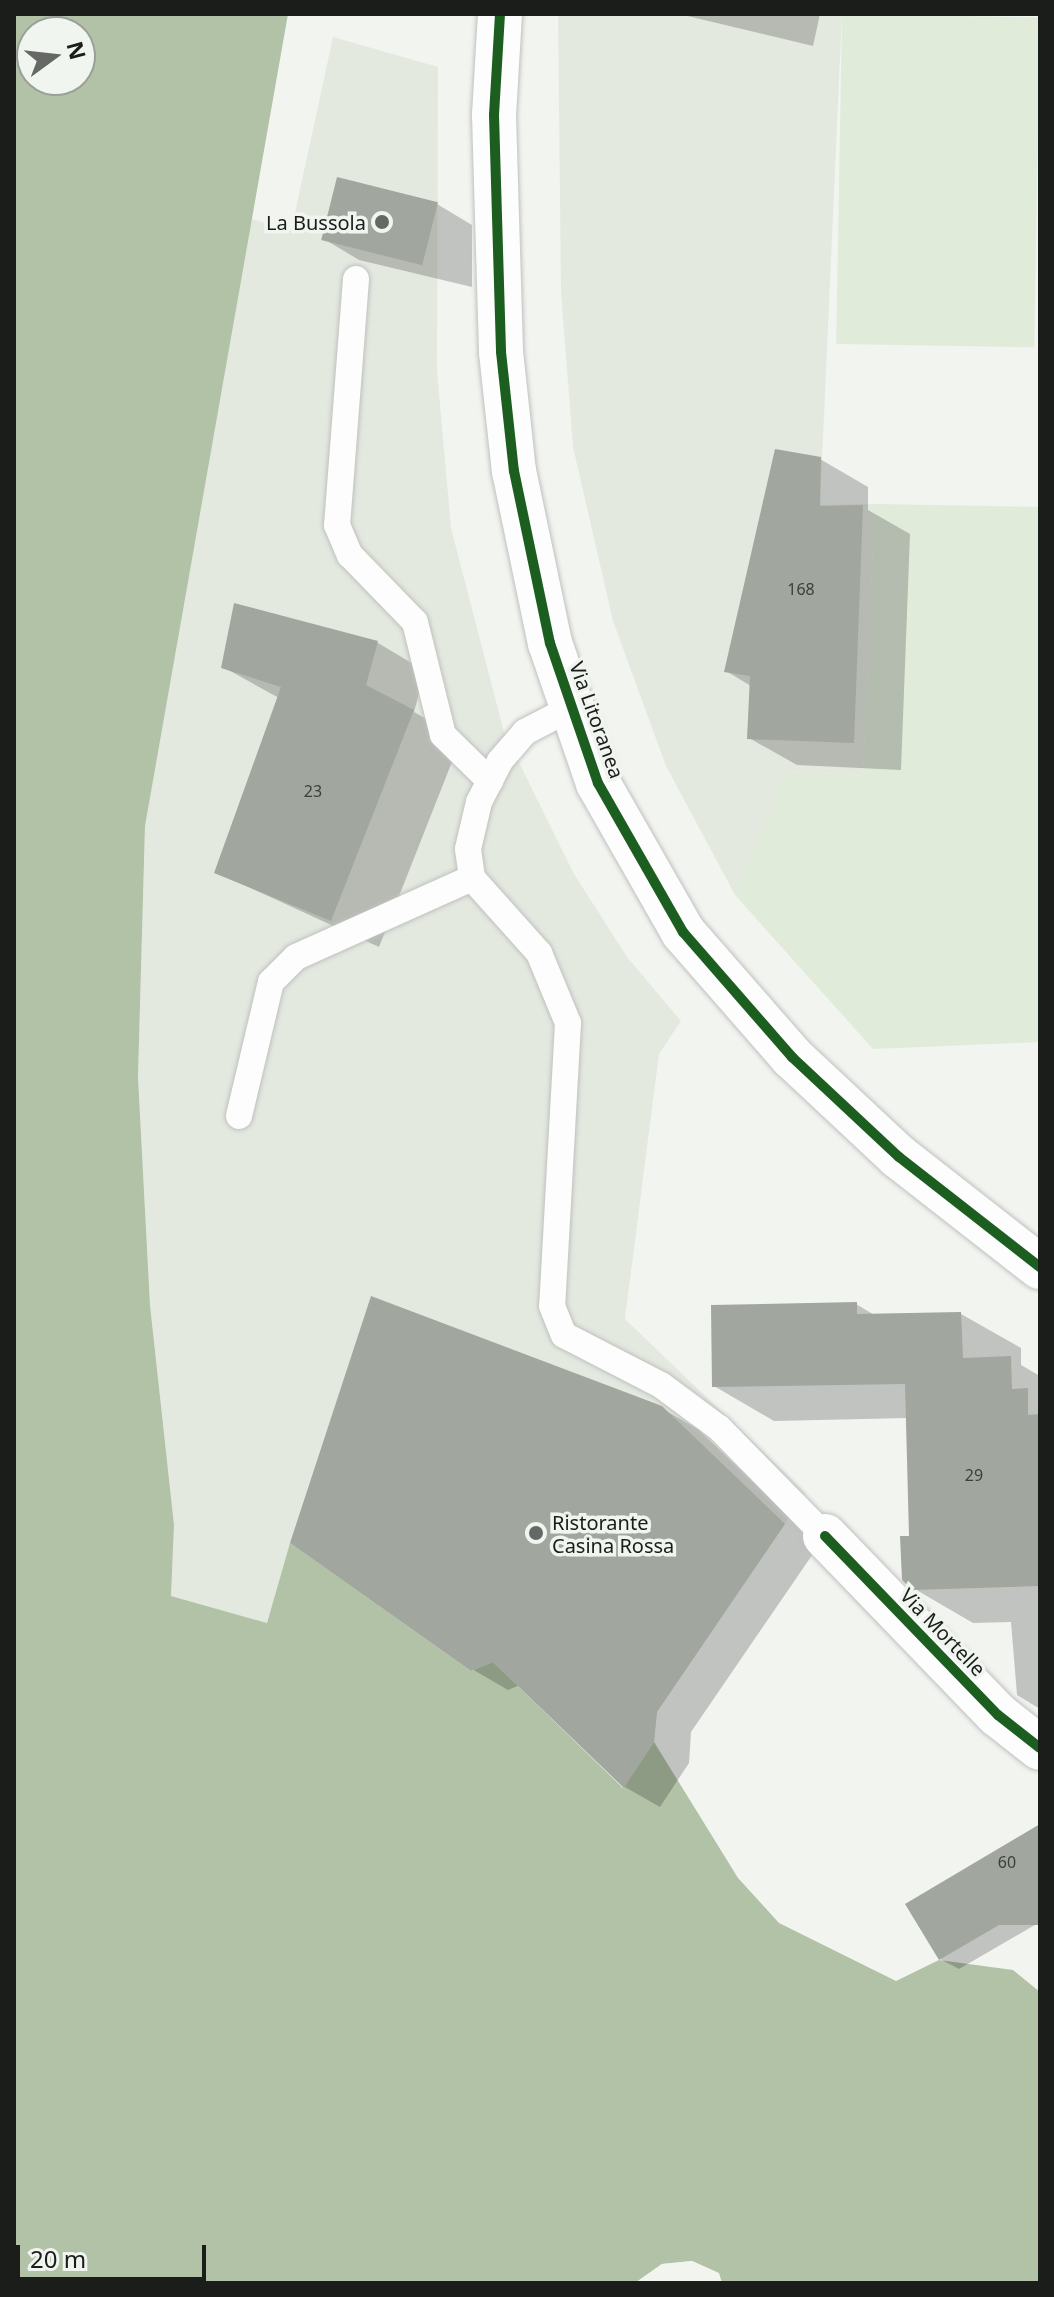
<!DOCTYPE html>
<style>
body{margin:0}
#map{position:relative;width:1054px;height:2297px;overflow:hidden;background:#f2f4f0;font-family:"Noto Sans",sans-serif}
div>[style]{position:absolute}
.built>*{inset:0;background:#e4e9e0}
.green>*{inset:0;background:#e0ebda;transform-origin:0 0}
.water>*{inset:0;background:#b1c2a6}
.pier>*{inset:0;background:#f2f4f0;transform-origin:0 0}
.shadow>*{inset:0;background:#0003}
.building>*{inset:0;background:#a1a69e;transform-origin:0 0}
.roads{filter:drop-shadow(0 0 2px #bfc1be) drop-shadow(0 0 2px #bfc1be)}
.lane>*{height:26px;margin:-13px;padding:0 13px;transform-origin:13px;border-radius:13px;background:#fdfdfd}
.street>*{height:44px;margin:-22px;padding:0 22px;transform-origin:22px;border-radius:22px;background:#fdfdfd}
.secondary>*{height:44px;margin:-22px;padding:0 22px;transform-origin:22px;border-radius:22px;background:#fdfdfd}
.cycleway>*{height:10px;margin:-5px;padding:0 5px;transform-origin:5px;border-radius:5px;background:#1b5e20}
.dots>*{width:22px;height:22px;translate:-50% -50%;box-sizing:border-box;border:4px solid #f1f5ef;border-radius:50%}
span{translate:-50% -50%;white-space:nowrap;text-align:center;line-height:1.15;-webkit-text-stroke:7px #f1f5ef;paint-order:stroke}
.number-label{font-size:16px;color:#3c3f3c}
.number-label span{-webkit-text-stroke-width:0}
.poi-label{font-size:20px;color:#1b1d1b}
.right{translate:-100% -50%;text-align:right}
.left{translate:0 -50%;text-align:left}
.street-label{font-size:20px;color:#1b1d1b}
.frame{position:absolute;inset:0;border:16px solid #1b1d1b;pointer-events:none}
.north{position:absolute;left:16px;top:16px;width:80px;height:80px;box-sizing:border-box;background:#f1f5ef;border:2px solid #9b9f9a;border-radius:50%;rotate:75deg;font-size:22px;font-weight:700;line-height:32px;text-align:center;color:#1b1d1b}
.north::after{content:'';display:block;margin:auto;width:28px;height:36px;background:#666866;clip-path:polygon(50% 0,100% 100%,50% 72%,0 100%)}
.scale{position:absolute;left:16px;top:2245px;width:190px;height:36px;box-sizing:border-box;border:4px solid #1b1d1b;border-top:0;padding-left:10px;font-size:24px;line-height:28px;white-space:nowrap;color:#1b1d1b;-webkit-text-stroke:6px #f1f5ef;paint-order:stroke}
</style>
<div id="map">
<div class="built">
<i style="clip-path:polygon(558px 14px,842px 14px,820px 505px,875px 504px,863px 776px,787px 771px,735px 895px,666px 766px,613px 621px,573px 447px,561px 292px)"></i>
<i style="clip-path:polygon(333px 37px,438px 67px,437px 371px,451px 528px,504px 732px,574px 874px,627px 957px,681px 1021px,659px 1054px,625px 1319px,806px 1493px,657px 1711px,654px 1742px,624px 1788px,493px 1662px,471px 1671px,290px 1544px,267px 1623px,171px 1596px,174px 1525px,150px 1305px,138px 1077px,145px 826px,249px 218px,291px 231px)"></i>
</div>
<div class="green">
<i style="left:842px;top:14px;width:198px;height:330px;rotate:1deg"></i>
<i style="clip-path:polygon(875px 504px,1040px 507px,1040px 1042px,873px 1049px,735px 895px,787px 771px,863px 776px)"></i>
</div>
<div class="water">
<i style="clip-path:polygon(evenodd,14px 14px,288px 14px,145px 826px,138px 1077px,150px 1305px,174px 1525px,171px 1596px,267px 1623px,290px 1543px,471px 1671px,493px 1662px,623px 1788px,654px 1742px,738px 1878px,779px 1923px,896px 1981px,939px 1960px,1013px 1970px,1040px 1992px,1040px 2283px,722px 2283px,718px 2273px,692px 2261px,662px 2264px,635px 2283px,14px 2283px,14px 14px,32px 32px,80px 32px,80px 80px,32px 80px,32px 32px)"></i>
</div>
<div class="pier">
<i style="left:288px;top:14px;width:4px;height:208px"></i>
<i style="clip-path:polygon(692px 2261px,719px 2273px,722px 2283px,692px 2265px,663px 2268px,635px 2283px,662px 2264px)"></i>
</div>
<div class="shadow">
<i style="clip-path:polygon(679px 14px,820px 14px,813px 46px)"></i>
<i style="clip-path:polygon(437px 204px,472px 225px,472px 287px,359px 260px,324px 239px)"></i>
<i style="clip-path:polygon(820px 459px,868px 487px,868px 510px,910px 534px,901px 770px,797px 765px,749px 738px,751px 686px,726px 671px)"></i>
<i style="clip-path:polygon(236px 605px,378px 643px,425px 671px,414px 712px,461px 739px,379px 947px,216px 872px,279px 698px,223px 667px)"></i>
<i style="clip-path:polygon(856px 1304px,876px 1316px,961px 1314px,1021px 1348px,1021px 1365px,1040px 1376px,1040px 1709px,1017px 1695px,1011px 1622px,973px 1623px,913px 1588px,908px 1418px,774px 1421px,714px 1386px)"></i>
<i style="clip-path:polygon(661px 1408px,698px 1429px,819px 1545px,691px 1732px,689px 1763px,660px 1807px,625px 1787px,520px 1685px,508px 1690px,472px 1669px)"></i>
<i style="clip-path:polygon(1040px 1826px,1040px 1922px,959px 1969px,940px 1959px)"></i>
</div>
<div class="building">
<i style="left:337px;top:177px;width:104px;height:65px;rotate:14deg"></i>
<i style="clip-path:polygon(775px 449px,821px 457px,820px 506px,863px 505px,854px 743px,747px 739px,750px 676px,724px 672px)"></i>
<i style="clip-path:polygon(234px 603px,378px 641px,366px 685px,414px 710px,331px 921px,214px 873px,281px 687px,221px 668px)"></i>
<i style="clip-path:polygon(371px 1296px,662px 1406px,785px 1524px,657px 1712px,654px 1742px,624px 1788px,493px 1662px,471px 1671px,290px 1543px)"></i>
<i style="clip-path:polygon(857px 1302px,857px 1314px,961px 1312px,963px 1358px,1011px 1356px,1012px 1389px,1028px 1388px,1028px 1415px,1040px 1414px,1040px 1586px,912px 1590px,902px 1580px,900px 1536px,909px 1536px,905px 1384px,712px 1387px,711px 1305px)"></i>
<i style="clip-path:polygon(1040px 1824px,1040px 1925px,999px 1925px,939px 1960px,905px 1904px)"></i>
</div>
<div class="roads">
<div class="lane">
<i style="left:356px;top:279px;width:247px;rotate:94.4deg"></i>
<i style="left:337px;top:525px;width:33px;rotate:67deg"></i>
<i style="left:350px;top:555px;width:93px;rotate:45.9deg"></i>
<i style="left:415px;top:622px;width:116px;rotate:76.1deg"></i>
<i style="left:443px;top:735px;width:66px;rotate:44.4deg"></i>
<i style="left:571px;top:708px;width:52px;rotate:152.4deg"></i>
<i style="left:525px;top:732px;width:38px;rotate:131deg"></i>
<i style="left:500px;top:761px;width:46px;rotate:117.1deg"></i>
<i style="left:479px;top:802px;width:48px;rotate:103.2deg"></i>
<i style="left:468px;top:849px;width:29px;rotate:82deg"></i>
<i style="left:472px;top:878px;width:101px;rotate:48.2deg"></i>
<i style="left:539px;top:953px;width:76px;rotate:67.5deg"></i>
<i style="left:568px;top:1023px;width:283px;rotate:93.2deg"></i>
<i style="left:552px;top:1306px;width:31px;rotate:68deg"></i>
<i style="left:564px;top:1335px;width:109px;rotate:27.3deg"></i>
<i style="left:661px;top:1385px;width:72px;rotate:36.6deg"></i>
<i style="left:719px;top:1428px;width:151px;rotate:45.5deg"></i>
<i style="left:239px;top:1116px;width:138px;rotate:-76.6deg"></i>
<i style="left:271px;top:982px;width:35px;rotate:-45deg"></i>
<i style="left:296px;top:957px;width:193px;rotate:-24.2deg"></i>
</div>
<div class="street">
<i style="left:825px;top:1536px;width:249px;rotate:46deg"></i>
<i style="left:998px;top:1715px;width:53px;rotate:38.2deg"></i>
</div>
<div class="secondary">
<i style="left:500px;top:14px;width:101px;rotate:93.4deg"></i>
<i style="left:494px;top:115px;width:237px;rotate:88.3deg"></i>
<i style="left:501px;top:352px;width:120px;rotate:83.8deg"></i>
<i style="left:514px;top:471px;width:176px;rotate:78.2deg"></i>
<i style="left:550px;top:643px;width:148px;rotate:71.1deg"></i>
<i style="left:598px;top:783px;width:172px;rotate:60.3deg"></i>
<i style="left:683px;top:932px;width:166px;rotate:48.9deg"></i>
<i style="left:792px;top:1057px;width:146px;rotate:43.1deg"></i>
<i style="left:899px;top:1157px;width:179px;rotate:38deg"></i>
</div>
</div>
<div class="cycleway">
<i style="left:500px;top:14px;width:101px;rotate:93.4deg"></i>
<i style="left:494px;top:115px;width:237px;rotate:88.3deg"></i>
<i style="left:501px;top:352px;width:120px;rotate:83.8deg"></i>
<i style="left:514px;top:471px;width:176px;rotate:78.2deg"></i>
<i style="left:550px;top:643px;width:148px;rotate:71.1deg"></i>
<i style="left:598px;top:783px;width:172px;rotate:60.3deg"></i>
<i style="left:683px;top:932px;width:166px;rotate:48.9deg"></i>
<i style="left:792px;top:1057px;width:146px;rotate:43.1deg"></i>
<i style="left:899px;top:1157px;width:179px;rotate:38deg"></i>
<i style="left:825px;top:1536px;width:249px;rotate:46deg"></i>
<i style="left:998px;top:1715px;width:53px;rotate:38.2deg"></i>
</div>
<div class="dots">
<i style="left:382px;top:222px;background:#666866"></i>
<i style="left:536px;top:1533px;background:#666866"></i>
</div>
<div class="number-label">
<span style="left:801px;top:589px">168</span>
<span style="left:313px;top:791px">23</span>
<span style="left:974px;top:1475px">29</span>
<span style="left:1007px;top:1862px">60</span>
</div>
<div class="poi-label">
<span class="right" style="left:366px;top:222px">La Bussola</span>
<span class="left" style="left:552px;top:1534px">Ristorante<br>Casina Rossa</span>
</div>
<div class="street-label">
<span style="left:597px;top:720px;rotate:70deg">Via Litoranea</span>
<span style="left:943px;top:1632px;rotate:46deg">Via Mortelle</span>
</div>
<div class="frame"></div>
<div class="north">N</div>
<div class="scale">20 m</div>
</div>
